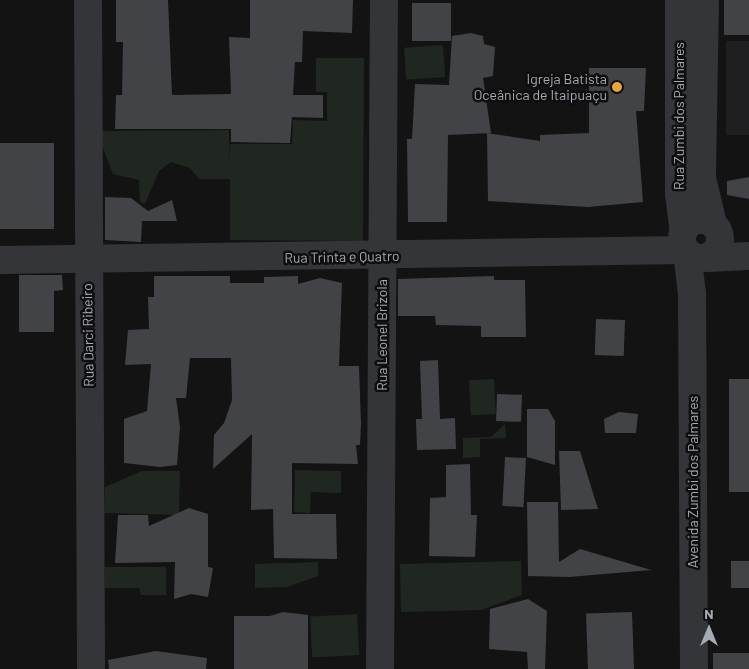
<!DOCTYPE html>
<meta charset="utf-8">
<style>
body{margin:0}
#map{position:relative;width:749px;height:669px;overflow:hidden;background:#131314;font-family:Barlow,sans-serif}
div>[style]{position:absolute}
.built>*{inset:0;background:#1f1f21;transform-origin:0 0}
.green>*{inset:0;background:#1f2720;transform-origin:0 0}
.building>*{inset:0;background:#424347;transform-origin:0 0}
.minor>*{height:28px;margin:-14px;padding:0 14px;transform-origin:14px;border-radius:14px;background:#343539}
.minor>.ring{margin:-14px;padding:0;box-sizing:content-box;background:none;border:28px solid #343539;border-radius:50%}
.dots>*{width:14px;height:14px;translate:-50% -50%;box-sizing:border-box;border:2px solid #0e0e0f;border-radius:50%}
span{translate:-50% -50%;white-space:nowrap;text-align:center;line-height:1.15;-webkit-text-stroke:5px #0e0e0f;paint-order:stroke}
.poi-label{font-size:14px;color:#a5aab4}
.right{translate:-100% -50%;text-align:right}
.street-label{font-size:14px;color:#a5aab4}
.north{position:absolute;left:684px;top:604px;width:50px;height:50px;-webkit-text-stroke:4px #0e0e0f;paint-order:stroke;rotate:0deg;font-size:14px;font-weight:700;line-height:20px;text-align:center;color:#a5aab4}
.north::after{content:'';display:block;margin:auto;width:18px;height:22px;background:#a5aab4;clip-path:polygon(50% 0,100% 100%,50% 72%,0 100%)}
</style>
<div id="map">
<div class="built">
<i style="left:726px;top:41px;width:23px;height:94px"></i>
</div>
<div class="green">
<i style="left:443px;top:45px;width:32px;height:39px;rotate:86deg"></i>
<i style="clip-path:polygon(316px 58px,364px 58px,363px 241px,230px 240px,230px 179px,199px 179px,190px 168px,171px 162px,159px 171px,145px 204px,140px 202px,139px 180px,113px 174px,102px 146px,102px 131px,229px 130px,230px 167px,230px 144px,292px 144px,293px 120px,327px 121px,327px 92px,316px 92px)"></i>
<i style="left:494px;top:379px;width:35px;height:25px;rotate:87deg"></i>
<i style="clip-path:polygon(505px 424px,506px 438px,480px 439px,480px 457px,463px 458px,463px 438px,491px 437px)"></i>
<i style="clip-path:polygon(295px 470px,341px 471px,341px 493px,311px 492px,310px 513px,294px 512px)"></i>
<i style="clip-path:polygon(142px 471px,180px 471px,179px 515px,104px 513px,105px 487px)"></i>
<i style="clip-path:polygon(521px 561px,522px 595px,481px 610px,401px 612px,400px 564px)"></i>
<i style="clip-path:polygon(318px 562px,318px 576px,287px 587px,255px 588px,255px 564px)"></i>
<i style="clip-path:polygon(105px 567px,166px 567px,166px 595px,141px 595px,139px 588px,105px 588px)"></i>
<i style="left:357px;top:614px;width:41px;height:47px;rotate:87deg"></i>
</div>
<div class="building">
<i style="clip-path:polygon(116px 0,168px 0,172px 95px,231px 94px,229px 37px,250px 38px,250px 0,353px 0,352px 33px,303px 31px,302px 62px,295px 62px,293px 95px,323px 95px,323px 118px,292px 117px,290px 143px,231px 142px,231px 129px,115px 129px,116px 95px,122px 95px,123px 42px,116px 42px)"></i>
<i style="left:724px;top:0;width:25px;height:35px"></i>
<i style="left:412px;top:3px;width:39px;height:38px"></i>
<i style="clip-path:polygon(471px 33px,483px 36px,484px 44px,495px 47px,493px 76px,483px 78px,491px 133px,448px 135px,447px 222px,408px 222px,407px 139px,412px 139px,415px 84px,449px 85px,452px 36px)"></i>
<i style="clip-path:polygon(589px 68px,646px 68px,644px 111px,636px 111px,643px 202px,588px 207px,488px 201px,487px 133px,540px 141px,540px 135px,589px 133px)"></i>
<i style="left:54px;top:143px;width:86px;height:54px;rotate:90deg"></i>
<i style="clip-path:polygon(749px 177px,749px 199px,727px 195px,727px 181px)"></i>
<i style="clip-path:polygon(105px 197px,131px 198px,148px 211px,172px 200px,177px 221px,142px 221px,141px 242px,105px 240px)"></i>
<i style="clip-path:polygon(19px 275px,62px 275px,63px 290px,54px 291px,54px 332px,19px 332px)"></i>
<i style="clip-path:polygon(154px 276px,230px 276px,230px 283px,264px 283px,264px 277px,298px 276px,298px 284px,320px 278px,342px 283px,339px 366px,359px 366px,361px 424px,360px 445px,356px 445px,358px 464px,292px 463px,292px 514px,336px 514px,337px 559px,274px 558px,273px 509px,251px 510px,252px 434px,213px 469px,214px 435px,224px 423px,232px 400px,231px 358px,190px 358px,186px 398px,176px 398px,180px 427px,177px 465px,160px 467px,124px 463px,124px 419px,147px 411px,151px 364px,125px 365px,128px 330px,149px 329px,148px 297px,154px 297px)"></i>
<i style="clip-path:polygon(494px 276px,494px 280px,525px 280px,526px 337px,481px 337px,481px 326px,436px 325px,435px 316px,398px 316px,398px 279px)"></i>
<i style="left:596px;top:319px;width:29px;height:36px;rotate:2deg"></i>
<i style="clip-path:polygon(438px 360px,440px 419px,455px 418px,456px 449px,417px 450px,416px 419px,422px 419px,420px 361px)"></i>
<i style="left:729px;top:379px;width:20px;height:113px"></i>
<i style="left:497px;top:394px;width:25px;height:27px;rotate:2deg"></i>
<i style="clip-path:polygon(527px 409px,548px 409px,555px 421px,555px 465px,527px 457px)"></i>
<i style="clip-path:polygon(619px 412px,638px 414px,636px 433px,605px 433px,604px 419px)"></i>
<i style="clip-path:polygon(559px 451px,580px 451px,598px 509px,561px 510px)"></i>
<i style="left:505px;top:457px;width:21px;height:49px;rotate:3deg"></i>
<i style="clip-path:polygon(470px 464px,471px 515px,477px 515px,475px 557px,429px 556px,430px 498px,446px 497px,446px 465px)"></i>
<i style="clip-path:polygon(527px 502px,558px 502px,559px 562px,580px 549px,651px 570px,569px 577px,528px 576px)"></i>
<i style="clip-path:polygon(189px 508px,208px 514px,208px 567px,213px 568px,208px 597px,191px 594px,174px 599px,175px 562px,115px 563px,118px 515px,148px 515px,149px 526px)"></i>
<i style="left:749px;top:561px;width:27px;height:18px;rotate:90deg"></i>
<i style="clip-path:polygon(528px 599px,547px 611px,545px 669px,528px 669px,527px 652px,489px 649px,490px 609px)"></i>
<i style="clip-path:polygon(283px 612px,308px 615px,308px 669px,234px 669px,234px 616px,270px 616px)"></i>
<i style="left:632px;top:612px;width:57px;height:46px;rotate:88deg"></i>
<i style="clip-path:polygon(156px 651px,207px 658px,206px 669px,109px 669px,108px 660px)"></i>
<i style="left:713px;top:653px;width:36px;height:16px"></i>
</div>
<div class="minor">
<i style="left:88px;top:0;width:669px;rotate:89.74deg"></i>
<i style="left:679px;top:0;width:193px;rotate:90deg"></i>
<i style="left:679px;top:193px;width:38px;rotate:83deg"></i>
<i style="left:705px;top:0;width:178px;rotate:91deg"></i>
<i style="left:702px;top:178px;width:47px;rotate:76.6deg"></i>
<i class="ring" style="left:682px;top:220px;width:10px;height:10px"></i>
<i style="left:687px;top:252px;width:42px;rotate:83.2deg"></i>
<i style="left:692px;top:294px;width:375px;rotate:89.7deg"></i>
<i style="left:708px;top:258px;width:41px;rotate:-2.8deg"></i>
<i style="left:0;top:260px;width:685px;rotate:-0.84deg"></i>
<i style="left:380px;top:669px;width:669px;rotate:-89.66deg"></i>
</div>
<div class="dots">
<i style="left:617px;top:87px;background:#e6a639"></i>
</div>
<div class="poi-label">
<span class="right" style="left:607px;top:87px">Igreja Batista<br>Oceânica de Itaipuaçu</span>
</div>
<div class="street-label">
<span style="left:679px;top:116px;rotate:-90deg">Rua Zumbi dos Palmares</span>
<span style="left:342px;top:257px;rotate:-1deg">Rua Trinta e Quatro</span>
<span style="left:88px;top:335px;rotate:-91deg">Rua Darci Ribeiro</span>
<span style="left:382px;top:335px;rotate:-90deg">Rua Leonel Brizola</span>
<span style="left:693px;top:482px;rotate:-90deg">Avenida Zumbi dos Palmares</span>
</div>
<div class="north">N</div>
</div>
